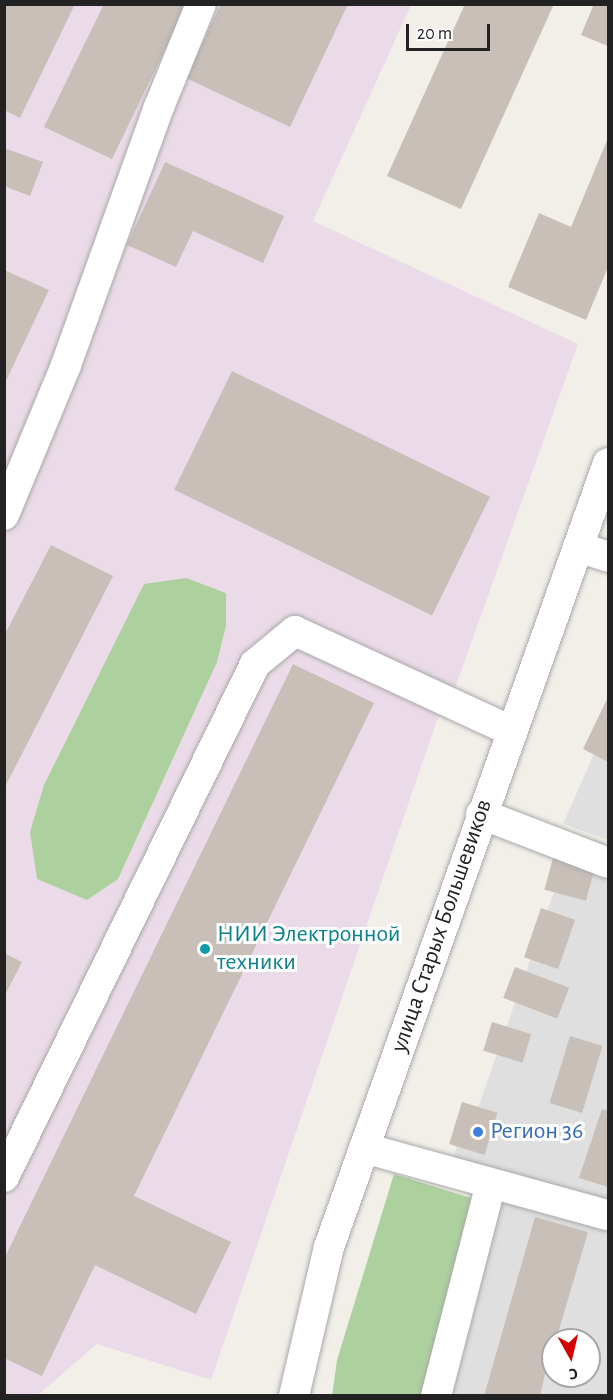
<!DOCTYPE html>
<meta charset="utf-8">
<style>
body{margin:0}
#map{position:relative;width:613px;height:1400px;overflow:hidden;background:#f2efe9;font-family:"Alegreya Sans",sans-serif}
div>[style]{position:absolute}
.residential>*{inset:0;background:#e0dfdf}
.industrial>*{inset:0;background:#ebdbe8}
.forest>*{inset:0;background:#add19e}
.building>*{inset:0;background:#c7bfb8;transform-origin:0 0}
.roads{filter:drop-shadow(0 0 2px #a9a9a9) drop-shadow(0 0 2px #a9a9a9)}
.minor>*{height:30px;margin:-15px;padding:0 15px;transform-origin:15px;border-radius:15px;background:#fff}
.dots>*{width:16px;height:16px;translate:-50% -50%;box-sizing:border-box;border:3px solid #fff;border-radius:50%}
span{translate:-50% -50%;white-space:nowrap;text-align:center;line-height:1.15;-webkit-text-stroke:6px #fff;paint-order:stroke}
.street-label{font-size:24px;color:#222}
.culture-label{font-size:24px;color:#0d838f}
.left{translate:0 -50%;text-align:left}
.shop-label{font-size:24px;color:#366cbe}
.frame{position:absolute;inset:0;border:6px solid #222;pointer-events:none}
.north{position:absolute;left:541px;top:1328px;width:60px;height:60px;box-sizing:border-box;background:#fff;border:2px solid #a7a7a7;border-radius:50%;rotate:172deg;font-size:16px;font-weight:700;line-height:24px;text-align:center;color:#222}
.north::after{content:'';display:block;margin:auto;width:21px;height:27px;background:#d40000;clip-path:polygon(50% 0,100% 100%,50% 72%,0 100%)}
.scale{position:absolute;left:406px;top:24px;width:84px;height:27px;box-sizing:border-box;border:3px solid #222;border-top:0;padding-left:8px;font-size:18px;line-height:21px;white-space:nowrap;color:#222;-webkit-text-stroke:4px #fff;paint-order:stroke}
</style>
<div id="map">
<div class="residential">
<i style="clip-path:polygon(608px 722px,608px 840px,563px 824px)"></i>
<i style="clip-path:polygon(evenodd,566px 858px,608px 873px,608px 1395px,443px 1396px,508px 1181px,452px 1164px,464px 1118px,474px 1119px,566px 858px,553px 1340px,589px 1340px,589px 1376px,553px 1376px,553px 1340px)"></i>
</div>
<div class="industrial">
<i style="clip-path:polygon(5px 5px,411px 5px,313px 221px,578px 344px,455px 688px,436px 723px,211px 1380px,97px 1344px,38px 1395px,5px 1396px)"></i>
</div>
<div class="forest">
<i style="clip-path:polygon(186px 578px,226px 593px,226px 626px,217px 662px,118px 879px,87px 900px,37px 879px,30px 832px,44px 785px,144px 584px)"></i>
<i style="clip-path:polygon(394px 1174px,474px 1199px,424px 1395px,332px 1396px,337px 1360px)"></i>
</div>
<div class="building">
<i style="clip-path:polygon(4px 4px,75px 4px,20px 118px,4px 110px)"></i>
<i style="clip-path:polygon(104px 4px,187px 4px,112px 159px,44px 127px)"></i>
<i style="clip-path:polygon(221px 4px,348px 4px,290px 127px,186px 78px)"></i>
<i style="clip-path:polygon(465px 4px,554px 4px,461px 209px,387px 176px)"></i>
<i style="clip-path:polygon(594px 4px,608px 4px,608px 46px,581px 35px)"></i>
<i style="clip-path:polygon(608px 138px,608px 267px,586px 320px,508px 287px,539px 213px,571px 227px)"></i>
<i style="clip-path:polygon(4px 148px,43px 162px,30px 196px,4px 186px)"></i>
<i style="clip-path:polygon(165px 162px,284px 216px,263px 263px,193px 231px,176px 267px,127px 245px)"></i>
<i style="clip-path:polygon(4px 270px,49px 290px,4px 385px)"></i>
<i style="left:232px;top:371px;width:287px;height:132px;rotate:26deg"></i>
<i style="clip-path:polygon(51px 545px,113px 576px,4px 789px,4px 636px)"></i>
<i style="clip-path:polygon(293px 664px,374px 703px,134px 1196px,231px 1242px,196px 1314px,95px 1265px,42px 1376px,4px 1358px,4px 1259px)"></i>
<i style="clip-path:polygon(608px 697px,608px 762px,583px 749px)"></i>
<i style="left:554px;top:854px;width:43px;height:37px;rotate:15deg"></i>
<i style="left:541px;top:908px;width:36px;height:52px;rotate:19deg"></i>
<i style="clip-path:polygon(4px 953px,22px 962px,4px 997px)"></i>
<i style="left:515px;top:967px;width:58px;height:33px;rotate:21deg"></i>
<i style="left:492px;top:1022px;width:41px;height:30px;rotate:17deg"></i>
<i style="left:570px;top:1036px;width:34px;height:70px;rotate:17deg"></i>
<i style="left:462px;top:1102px;width:37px;height:44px;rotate:17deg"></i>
<i style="clip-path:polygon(602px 1109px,608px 1111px,608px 1187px,579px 1178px)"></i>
<i style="clip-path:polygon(535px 1217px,588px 1232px,556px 1340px,553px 1340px,540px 1396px,484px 1396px)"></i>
</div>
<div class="roads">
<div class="minor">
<i style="left:4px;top:515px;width:162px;rotate:-67.5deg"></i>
<i style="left:66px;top:365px;width:274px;rotate:-70.2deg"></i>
<i style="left:159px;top:107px;width:111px;rotate:-67.8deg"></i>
<i style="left:578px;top:547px;width:32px;rotate:18deg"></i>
<i style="left:481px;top:814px;width:136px;rotate:21.1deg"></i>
<i style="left:364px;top:1148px;width:253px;rotate:15.4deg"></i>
<i style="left:4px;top:1177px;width:571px;rotate:-63.93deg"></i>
<i style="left:255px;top:664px;width:52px;rotate:-39.5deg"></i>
<i style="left:295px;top:631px;width:238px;rotate:24.8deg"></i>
<i style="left:294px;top:1396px;width:153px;rotate:-76.8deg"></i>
<i style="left:329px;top:1247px;width:832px;rotate:-70.41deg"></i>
<i style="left:436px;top:1396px;width:219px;rotate:-75.5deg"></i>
</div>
</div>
<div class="dots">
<i style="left:205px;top:949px;background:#0f9aa8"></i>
<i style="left:478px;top:1132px;background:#3f7fe0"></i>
</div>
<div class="street-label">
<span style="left:442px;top:926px;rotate:-71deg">улица Старых Большевиков</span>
</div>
<div class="culture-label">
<span class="left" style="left:217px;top:949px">НИИ Электронной<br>техники</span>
</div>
<div class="shop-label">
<span class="left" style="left:490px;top:1132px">Регион 36</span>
</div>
<div class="frame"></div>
<div class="north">С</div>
<div class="scale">20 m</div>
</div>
